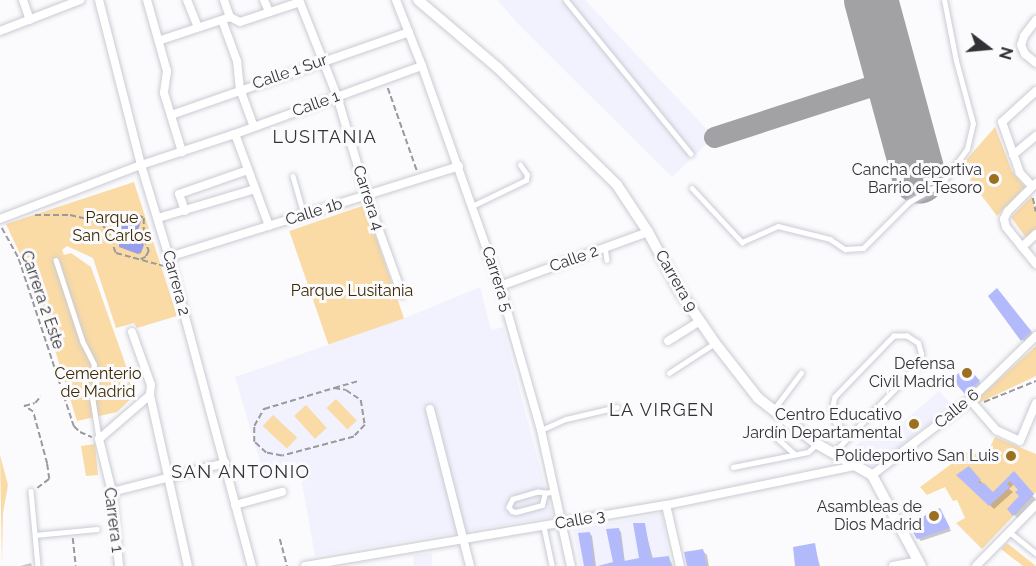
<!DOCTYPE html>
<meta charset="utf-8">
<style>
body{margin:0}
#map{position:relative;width:1036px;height:566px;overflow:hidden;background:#fbfbfd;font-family:Raleway,sans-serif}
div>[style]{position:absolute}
.built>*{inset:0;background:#f1f2fd}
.green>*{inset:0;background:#fadaa5;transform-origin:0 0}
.water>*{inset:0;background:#979eed}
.shadow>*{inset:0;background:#0003;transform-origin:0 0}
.taxiway>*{height:21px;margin:-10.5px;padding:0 10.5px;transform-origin:10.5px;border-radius:10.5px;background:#a2a2a4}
.runway>*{height:54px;margin:-27px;padding:0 27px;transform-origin:27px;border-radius:27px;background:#a2a2a4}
.building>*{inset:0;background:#b3bafb;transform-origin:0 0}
.path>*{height:1.5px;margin-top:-0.75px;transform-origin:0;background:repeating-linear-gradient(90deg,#9a9a9d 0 6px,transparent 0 9px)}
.roads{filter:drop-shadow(0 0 2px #c9cbd4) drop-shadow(0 0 2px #c9cbd4)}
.service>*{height:4.5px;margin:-2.25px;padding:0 2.25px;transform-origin:2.25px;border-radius:2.25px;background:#fff}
.minor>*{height:8px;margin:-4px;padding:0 4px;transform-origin:4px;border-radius:4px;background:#fff}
.tertiary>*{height:10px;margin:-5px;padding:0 5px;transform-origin:5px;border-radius:5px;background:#fff}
.dots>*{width:16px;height:16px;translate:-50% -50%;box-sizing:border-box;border:3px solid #fbfbfd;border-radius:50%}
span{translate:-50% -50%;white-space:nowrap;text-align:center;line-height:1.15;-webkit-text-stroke:6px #fbfbfd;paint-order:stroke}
.street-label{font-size:16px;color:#323236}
.poi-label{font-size:16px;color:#323236}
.right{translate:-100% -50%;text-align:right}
.park-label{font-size:16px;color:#3c2903}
.neighbourhood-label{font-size:18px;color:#323236;letter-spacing:1.5px}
.north{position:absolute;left:958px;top:18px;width:60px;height:60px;-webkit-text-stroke:4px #fbfbfd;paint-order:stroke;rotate:106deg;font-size:16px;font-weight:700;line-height:24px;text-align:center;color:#323236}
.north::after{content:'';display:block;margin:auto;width:21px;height:27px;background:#323236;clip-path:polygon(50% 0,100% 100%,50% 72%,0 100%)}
</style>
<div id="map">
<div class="built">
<i style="clip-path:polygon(497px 0,585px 0,714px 137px,672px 177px,520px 26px)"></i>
<i style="clip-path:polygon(480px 287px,491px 330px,503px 327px,553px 517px,315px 556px,300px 472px,264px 475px,235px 377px,405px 318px)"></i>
<i style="clip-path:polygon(939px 391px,952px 405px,875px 466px,845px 455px,885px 420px,895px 429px)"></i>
<i style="clip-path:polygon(662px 513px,671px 566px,580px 566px,573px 530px)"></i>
<i style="clip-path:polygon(432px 553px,432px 566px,414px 566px,413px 555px)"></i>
</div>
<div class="green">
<i style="clip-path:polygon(995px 127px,1012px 171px,1025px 187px,997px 216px,960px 167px)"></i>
<i style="clip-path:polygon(134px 182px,177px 316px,137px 328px,134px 323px,116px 328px,93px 258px,67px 246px,62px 250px,64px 255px,71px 253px,91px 267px,136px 394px,117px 412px,77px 421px,35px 286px,6px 224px)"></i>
<i style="clip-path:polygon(1032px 196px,1036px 213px,1036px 231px,1027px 239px,1011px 217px)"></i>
<i style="left:365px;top:205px;width:120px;height:80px;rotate:71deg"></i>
<i style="clip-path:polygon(1036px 346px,1036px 376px,977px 404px,975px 401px)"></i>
<i style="left:336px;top:399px;width:30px;height:13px;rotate:46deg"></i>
<i style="left:306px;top:405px;width:31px;height:16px;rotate:48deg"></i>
<i style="left:273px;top:415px;width:33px;height:15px;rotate:43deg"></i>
<i style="clip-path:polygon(995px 437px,1036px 454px,1036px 492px,982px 549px,956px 523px,965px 518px,957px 500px,953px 501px,945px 487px,927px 495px,920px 487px,969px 451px,985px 458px)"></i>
<i style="clip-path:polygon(95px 444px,98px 475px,86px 476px,81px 446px)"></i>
<i style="clip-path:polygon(0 455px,8px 485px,3px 513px,2px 566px)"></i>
<i style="clip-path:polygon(1007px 543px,1036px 566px,1023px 566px,1001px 549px)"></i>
</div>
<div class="water">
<i style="clip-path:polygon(138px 217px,141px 221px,138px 230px,140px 240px,144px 245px,141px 253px,138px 254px,119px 247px,119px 243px,122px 237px,121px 224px)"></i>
</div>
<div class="shadow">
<i style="clip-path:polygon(1000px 292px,1033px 335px,1025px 343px,990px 296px)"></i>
<i style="left:967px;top:368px;width:21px;height:17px;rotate:49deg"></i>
<i style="clip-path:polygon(968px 468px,993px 494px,1014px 473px,1036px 500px,1018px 519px,1009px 509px,1021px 496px,1020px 490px,1014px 484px,1009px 489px,1013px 492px,994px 509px,959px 475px)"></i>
<i style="clip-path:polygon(942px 513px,951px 531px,921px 541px,918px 538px)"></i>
<i style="clip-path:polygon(644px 525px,653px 559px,669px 558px,673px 566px,599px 566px,615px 564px,618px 529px,621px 532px,625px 563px,641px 560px)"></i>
<i style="clip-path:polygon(590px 534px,592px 536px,596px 566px,585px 566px)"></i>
<i style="clip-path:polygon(814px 544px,820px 566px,797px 566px)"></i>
<i style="clip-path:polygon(703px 551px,707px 555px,709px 566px,688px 566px)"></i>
<i style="clip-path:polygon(31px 563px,32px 566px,20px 566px)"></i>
</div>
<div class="taxiway">
<i style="left:714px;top:137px;width:188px;rotate:-18deg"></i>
</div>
<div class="runway">
<i style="left:871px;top:0;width:183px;rotate:74.8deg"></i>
</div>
<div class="building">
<i style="clip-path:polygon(997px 288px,1032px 332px,1021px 341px,988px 296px)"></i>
<i style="left:967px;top:366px;width:20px;height:20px;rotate:49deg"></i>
<i style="clip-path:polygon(969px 466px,981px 480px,977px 483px,984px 483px,993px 492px,1014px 471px,1034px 494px,1013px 516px,1007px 509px,1019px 496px,1015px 492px,1018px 490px,1010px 481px,1007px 484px,1010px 487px,989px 506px,956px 475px)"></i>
<i style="clip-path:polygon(940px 508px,950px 528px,917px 539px,908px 524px)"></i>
<i style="clip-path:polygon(633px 523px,645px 523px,651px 558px,669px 556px,671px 566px,598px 566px,613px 562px,606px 529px,619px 528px,624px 561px,639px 558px)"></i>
<i style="clip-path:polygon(590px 532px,594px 566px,584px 566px,578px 533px)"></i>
<i style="clip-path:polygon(815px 543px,819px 566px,795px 566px,793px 547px)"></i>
<i style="clip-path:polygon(703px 549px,707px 566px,687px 566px,684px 552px)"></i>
</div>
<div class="path">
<i style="left:388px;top:88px;width:88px;rotate:70.7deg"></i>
<i style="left:1033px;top:198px;width:14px;rotate:78deg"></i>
<i style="left:35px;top:215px;width:35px"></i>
<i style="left:70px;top:215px;width:27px;rotate:13deg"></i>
<i style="left:96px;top:221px;width:15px;rotate:37deg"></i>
<i style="left:108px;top:230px;width:24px;rotate:71deg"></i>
<i style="left:116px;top:253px;width:50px;rotate:15.2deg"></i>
<i style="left:97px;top:221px;width:21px;rotate:3deg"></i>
<i style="left:118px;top:222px;width:21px;rotate:-19deg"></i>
<i style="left:138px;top:215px;width:7px;rotate:27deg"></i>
<i style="left:144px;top:218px;width:21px;rotate:90deg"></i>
<i style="left:144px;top:239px;width:13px;rotate:67deg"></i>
<i style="left:149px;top:251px;width:7px;rotate:117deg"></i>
<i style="left:146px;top:257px;width:7px;rotate:153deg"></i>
<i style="left:2px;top:228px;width:35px;rotate:61deg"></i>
<i style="left:19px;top:259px;width:176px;rotate:71.8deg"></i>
<i style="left:74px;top:426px;width:8px;rotate:45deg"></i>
<i style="left:80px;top:432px;width:13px;rotate:23deg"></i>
<i style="left:114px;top:243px;width:8px;rotate:-50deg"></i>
<i style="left:119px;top:237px;width:14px;rotate:-94deg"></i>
<i style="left:334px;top:388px;width:12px;rotate:9deg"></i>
<i style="left:346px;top:390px;width:18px;rotate:34deg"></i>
<i style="left:361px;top:400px;width:25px;rotate:81deg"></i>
<i style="left:365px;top:425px;width:16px;rotate:133deg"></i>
<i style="left:354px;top:437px;width:74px;rotate:165.2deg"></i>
<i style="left:282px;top:456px;width:16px;rotate:-169deg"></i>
<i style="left:266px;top:453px;width:16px;rotate:-137deg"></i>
<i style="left:254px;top:442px;width:16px;rotate:-90deg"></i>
<i style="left:254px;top:426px;width:20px;rotate:-60deg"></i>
<i style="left:264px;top:409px;width:73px;rotate:-16.7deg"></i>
<i style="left:334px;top:388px;width:25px;rotate:-16deg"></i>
<i style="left:984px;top:402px;width:56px;rotate:-22deg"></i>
<i style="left:37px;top:488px;width:15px;rotate:-37deg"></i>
<i style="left:49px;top:479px;width:15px;rotate:-98deg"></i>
<i style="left:47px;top:464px;width:54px;rotate:-105.1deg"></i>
<i style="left:33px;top:412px;width:11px;rotate:-146deg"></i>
<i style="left:24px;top:406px;width:11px;rotate:-15deg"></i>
<i style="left:35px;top:403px;width:9px;rotate:-49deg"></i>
<i style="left:73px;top:538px;width:28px;rotate:84deg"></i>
<i style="left:280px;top:539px;width:28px;rotate:75deg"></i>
</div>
<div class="roads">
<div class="service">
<i style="left:566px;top:0;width:198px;rotate:50.9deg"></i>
<i style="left:293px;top:176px;width:40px;rotate:74deg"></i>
<i style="left:692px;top:188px;width:74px;rotate:47.2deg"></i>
<i style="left:742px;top:242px;width:39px;rotate:-24deg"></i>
<i style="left:778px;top:226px;width:54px;rotate:14deg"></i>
<i style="left:830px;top:239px;width:18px;rotate:34deg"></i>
<i style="left:845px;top:249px;width:18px;rotate:-3deg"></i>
<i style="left:863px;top:248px;width:65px;rotate:-45deg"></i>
<i style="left:909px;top:202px;width:38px;rotate:-30deg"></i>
<i style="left:942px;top:183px;width:42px;rotate:-53.7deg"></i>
<i style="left:967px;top:149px;width:26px;rotate:-77deg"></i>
<i style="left:973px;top:124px;width:65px;rotate:-105.1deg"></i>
<i style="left:956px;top:61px;width:62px;rotate:-101.1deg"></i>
<i style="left:472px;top:206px;width:60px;rotate:-25.7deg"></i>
<i style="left:526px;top:180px;width:5px;rotate:-79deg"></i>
<i style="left:527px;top:175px;width:12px;rotate:-125deg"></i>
<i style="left:605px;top:247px;width:13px;rotate:81deg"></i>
<i style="left:56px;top:260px;width:86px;rotate:71.8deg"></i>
<i style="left:83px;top:342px;width:25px;rotate:63deg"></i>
<i style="left:94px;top:364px;width:25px;rotate:85deg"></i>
<i style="left:96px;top:389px;width:11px;rotate:105deg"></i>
<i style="left:93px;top:400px;width:39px;rotate:81deg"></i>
<i style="left:669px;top:373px;width:55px;rotate:-33.1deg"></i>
<i style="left:774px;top:409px;width:45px;rotate:-53.1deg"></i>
<i style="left:541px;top:430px;width:27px;rotate:-24deg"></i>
<i style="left:566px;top:419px;width:52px;rotate:-13.2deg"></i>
<i style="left:777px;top:438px;width:24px;rotate:42deg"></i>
<i style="left:834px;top:452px;width:122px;rotate:-46deg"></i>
<i style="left:919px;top:364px;width:10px;rotate:-79deg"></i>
<i style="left:921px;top:354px;width:11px;rotate:-105deg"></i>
<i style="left:918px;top:343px;width:13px;rotate:-148deg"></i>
<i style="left:907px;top:336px;width:13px;rotate:180deg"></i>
<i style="left:894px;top:336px;width:85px;rotate:134deg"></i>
<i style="left:835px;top:397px;width:13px;rotate:103deg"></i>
<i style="left:832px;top:410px;width:14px;rotate:73deg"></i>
<i style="left:836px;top:423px;width:18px;rotate:41deg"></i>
<i style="left:733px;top:467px;width:76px;rotate:-11.3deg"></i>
<i style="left:808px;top:452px;width:12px;rotate:-42deg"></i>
<i style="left:31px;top:491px;width:75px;rotate:84.7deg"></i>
<i style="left:545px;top:493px;width:7px;rotate:-172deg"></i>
<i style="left:538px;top:492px;width:26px;rotate:164deg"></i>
<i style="left:513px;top:499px;width:9px;rotate:117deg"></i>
<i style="left:509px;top:507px;width:5px;rotate:53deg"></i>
<i style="left:512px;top:511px;width:4px;rotate:14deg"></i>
<i style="left:516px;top:512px;width:27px;rotate:-15deg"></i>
<i style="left:542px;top:505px;width:12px;rotate:-76deg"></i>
<i style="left:545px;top:493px;width:10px;rotate:-11deg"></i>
<i style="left:544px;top:527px;width:40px;rotate:78deg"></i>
<i style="left:1011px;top:533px;width:32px;rotate:39deg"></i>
<i style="left:35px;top:535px;width:62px;rotate:-5.5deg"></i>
</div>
<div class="minor">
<i style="left:23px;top:0;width:21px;rotate:71deg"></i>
<i style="left:99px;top:0;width:170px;rotate:75.7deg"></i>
<i style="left:141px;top:165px;width:96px;rotate:73.1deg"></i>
<i style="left:169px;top:257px;width:320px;rotate:75deg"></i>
<i style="left:147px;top:0;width:74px;rotate:74.3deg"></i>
<i style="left:167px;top:71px;width:22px;rotate:98deg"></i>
<i style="left:164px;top:93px;width:62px;rotate:73deg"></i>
<i style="left:187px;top:0;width:29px;rotate:68deg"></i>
<i style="left:224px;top:0;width:18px;rotate:71deg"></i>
<i style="left:264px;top:0;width:13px;rotate:67deg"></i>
<i style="left:299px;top:0;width:103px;rotate:68.4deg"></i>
<i style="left:337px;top:96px;width:105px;rotate:73.5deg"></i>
<i style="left:367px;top:197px;width:103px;rotate:70.2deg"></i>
<i style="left:396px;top:0;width:71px;rotate:68.5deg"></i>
<i style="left:422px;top:66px;width:233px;rotate:70.5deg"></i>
<i style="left:500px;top:286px;width:150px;rotate:74.1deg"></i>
<i style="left:541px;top:430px;width:139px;rotate:77.6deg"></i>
<i style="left:222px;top:20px;width:44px;rotate:69.9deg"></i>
<i style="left:237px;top:61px;width:28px;rotate:84deg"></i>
<i style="left:240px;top:89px;width:40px;rotate:69.8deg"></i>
<i style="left:1036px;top:20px;width:20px;rotate:127deg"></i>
<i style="left:1024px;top:36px;width:9px;rotate:108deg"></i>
<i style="left:1021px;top:45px;width:10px;rotate:66deg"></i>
<i style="left:1025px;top:54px;width:14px;rotate:39deg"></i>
<i style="left:0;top:31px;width:86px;rotate:-21.2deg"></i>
<i style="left:161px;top:40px;width:73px;rotate:-18.4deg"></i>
<i style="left:230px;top:17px;width:11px;rotate:27deg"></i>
<i style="left:240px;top:22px;width:63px;rotate:-18.4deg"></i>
<i style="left:171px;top:115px;width:252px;rotate:-19.2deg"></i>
<i style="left:235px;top:134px;width:98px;rotate:69.7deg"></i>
<i style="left:1013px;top:155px;width:30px;rotate:-40deg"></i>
<i style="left:1036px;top:183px;width:40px;rotate:135deg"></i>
<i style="left:1008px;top:211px;width:9px;rotate:117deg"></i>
<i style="left:1004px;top:219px;width:8px;rotate:76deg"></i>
<i style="left:1006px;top:227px;width:48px;rotate:51deg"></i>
<i style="left:1032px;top:186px;width:18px;rotate:-133deg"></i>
<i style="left:1020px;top:173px;width:54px;rotate:-109.4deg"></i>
<i style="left:1002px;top:122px;width:46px;rotate:-42.4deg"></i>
<i style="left:185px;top:211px;width:18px;rotate:-109deg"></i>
<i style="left:179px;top:194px;width:73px;rotate:-19.2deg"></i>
<i style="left:158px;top:218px;width:101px;rotate:-16.6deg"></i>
<i style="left:0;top:219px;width:151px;rotate:-21deg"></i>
<i style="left:141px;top:165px;width:99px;rotate:-18.3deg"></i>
<i style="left:235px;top:134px;width:199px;rotate:-20deg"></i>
<i style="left:1022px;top:247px;width:19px;rotate:-43deg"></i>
<i style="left:169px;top:257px;width:304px;rotate:-17.4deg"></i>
<i style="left:500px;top:286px;width:158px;rotate:-20deg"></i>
<i style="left:132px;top:332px;width:56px;rotate:70.3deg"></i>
<i style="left:151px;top:385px;width:10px;rotate:96deg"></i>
<i style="left:150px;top:395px;width:175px;rotate:77.5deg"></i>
<i style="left:668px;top:341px;width:38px;rotate:-32deg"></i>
<i style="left:970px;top:400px;width:40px;rotate:49deg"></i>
<i style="left:996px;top:430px;width:26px;rotate:25deg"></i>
<i style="left:1020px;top:441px;width:41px;rotate:-67.2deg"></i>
<i style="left:430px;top:409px;width:162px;rotate:75.7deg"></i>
<i style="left:872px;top:475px;width:123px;rotate:-37.4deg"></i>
<i style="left:970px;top:400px;width:92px;rotate:-44.1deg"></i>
<i style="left:112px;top:492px;width:117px;rotate:-14.4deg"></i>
<i style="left:235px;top:505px;width:49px;rotate:-15.5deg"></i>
<i style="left:666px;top:505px;width:63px;rotate:77.1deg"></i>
<i style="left:119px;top:566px;width:74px;rotate:-95.4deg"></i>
<i style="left:112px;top:492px;width:55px;rotate:-103.8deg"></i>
<i style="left:99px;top:439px;width:67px;rotate:-40.8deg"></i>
<i style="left:305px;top:566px;width:366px;rotate:-9.6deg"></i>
<i style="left:666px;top:505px;width:193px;rotate:-11.7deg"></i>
<i style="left:893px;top:566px;width:25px;rotate:-11deg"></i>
<i style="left:976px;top:566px;width:86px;rotate:-45.5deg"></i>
</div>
<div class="tertiary">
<i style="left:418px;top:0;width:105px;rotate:40.4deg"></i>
<i style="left:498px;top:68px;width:167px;rotate:44.5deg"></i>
<i style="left:617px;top:185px;width:56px;rotate:56.6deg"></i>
<i style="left:648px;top:232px;width:68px;rotate:61.9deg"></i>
<i style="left:680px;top:292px;width:62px;rotate:55.5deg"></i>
<i style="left:715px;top:343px;width:70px;rotate:52deg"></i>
<i style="left:758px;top:398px;width:75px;rotate:37.9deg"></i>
<i style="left:817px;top:444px;width:63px;rotate:29.4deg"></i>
<i style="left:872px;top:475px;width:103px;rotate:61.7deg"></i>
</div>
</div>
<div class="dots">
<i style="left:994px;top:179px;background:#9b711f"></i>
<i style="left:967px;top:373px;background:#9b711f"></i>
<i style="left:914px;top:424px;background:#9b711f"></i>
<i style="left:1011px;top:456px;background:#9b711f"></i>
<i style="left:934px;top:516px;background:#9b711f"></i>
</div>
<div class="street-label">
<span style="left:290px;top:72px;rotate:-19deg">Calle 1 Sur</span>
<span style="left:316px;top:104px;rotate:-20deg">Calle 1</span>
<span style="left:368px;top:198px;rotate:72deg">Carrera 4</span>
<span style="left:314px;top:212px;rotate:-17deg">Calle 1b</span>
<span style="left:574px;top:259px;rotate:-20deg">Calle 2</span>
<span style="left:497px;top:279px;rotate:72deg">Carrera 5</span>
<span style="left:676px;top:281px;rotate:60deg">Carrera 9</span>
<span style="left:176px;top:283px;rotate:75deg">Carrera 2</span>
<span style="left:42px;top:300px;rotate:71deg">Carrera 2 Este</span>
<span style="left:957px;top:409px;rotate:-39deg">Calle 6</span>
<span style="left:113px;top:520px;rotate:83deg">Carrera 1</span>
<span style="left:580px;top:520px;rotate:-10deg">Calle 3</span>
</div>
<div class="poi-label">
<span class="right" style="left:982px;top:179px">Cancha deportiva<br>Barrio el Tesoro</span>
<span class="right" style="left:955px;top:373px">Defensa<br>Civil Madrid</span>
<span class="right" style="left:902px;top:424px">Centro Educativo<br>Jardín Departamental</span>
<span class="right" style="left:999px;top:456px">Polideportivo San Luis</span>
<span class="right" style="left:922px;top:516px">Asambleas de<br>Dios Madrid</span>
</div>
<div class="park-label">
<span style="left:112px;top:227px">Parque<br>San Carlos</span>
<span style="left:352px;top:291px">Parque Lusitania</span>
<span style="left:98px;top:383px">Cementerio<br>de Madrid</span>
</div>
<div class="neighbourhood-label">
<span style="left:325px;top:137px">LUSITANIA</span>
<span style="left:662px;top:410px">LA VIRGEN</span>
<span style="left:241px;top:472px">SAN ANTONIO</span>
</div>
<div class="north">N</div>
</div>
